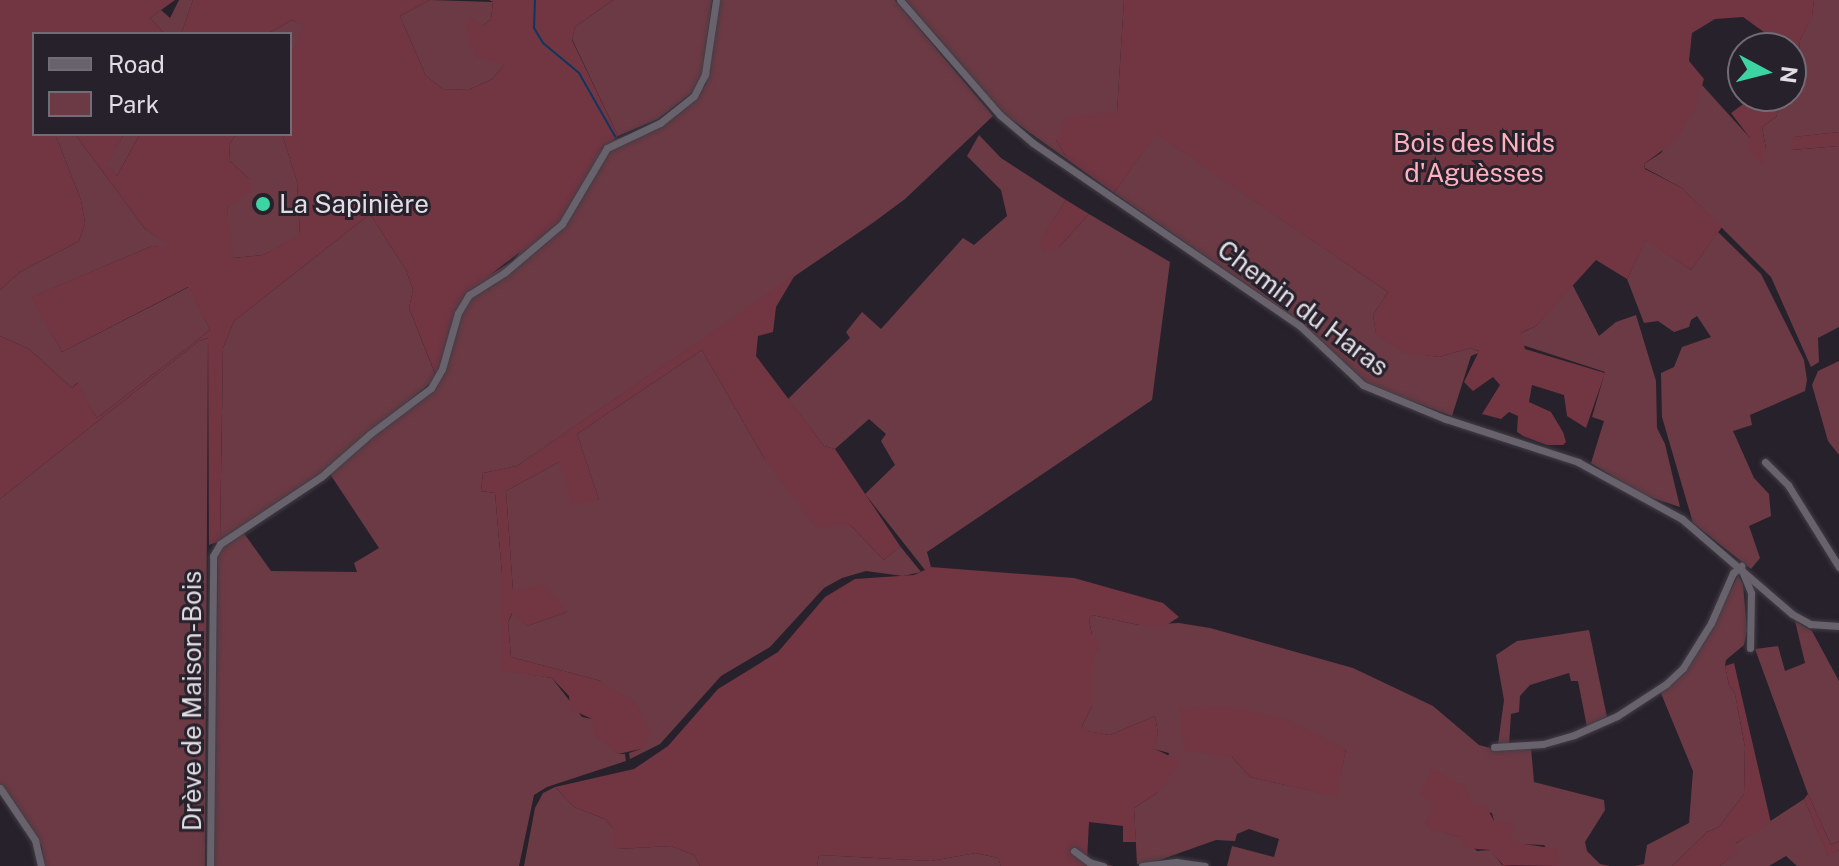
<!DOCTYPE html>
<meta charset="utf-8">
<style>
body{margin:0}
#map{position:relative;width:1839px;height:866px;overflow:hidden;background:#27212b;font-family:"Public Sans",sans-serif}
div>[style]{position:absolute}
.green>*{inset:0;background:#6c3a44}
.forest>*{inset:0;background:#723542}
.stream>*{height:2px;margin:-1px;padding:0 1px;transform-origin:1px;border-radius:1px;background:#0e3660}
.roads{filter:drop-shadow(0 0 2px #423d45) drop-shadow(0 0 2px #423d45)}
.minor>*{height:7px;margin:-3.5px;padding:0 3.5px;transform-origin:3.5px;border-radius:3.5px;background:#68626d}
.dots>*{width:22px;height:22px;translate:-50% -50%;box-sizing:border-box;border:4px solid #27212b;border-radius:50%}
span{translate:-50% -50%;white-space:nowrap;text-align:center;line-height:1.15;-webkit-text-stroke:6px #27212b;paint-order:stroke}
.park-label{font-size:26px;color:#feb0bd}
.poi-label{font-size:26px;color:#e1dde4}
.left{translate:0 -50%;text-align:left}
.street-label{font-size:26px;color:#e1dde4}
.legend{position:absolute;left:32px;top:32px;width:260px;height:104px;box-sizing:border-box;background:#27212b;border:2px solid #716c75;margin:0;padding:10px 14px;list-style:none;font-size:24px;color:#e1dde4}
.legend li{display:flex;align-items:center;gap:16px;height:40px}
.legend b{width:40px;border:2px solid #716c75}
.north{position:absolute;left:1727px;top:32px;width:80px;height:80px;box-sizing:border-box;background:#27212b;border:2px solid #716c75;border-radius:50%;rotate:97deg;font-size:22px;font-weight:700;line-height:32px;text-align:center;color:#e1dde4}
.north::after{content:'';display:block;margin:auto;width:28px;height:36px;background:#3cd4a3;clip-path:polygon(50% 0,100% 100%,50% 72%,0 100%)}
</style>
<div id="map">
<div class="green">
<i style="clip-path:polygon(179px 0,193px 0,181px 34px,165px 34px,150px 18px,161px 10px,170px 18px)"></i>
<i style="clip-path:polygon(430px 0,493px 2px,491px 19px,482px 26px,505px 64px,492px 79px,468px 90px,443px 89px,426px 76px,400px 16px)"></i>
<i style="clip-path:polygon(613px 0,712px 0,703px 73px,693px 92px,658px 119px,618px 136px,572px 39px,575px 27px)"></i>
<i style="clip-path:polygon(719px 0,895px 0,993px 116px,905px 199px,874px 222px,517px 466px,483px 473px,481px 491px,495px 493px,502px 574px,502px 670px,552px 678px,582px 717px,592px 719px,618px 754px,625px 754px,626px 761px,547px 787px,534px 795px,519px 866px,213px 866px,218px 554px,223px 546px,243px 532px,271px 571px,357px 572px,354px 563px,379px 548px,330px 474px,374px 433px,430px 394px,435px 379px,333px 466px,220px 541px,223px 348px,234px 321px,370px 214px,406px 270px,413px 290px,409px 308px,435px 374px,451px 323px,464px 295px,473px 285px,513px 261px,596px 154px,610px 141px,659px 125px,693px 102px,706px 84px)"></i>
<i style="clip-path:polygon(905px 0,1124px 0,1117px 112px,1056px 140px,1068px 160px,1004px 114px)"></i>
<i style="clip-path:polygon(1814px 0,1839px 0,1839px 132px,1794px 137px,1792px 150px,1839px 146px,1839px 327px,1818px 338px,1819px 362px,1811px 367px,1771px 277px,1682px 188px,1645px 168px,1644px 164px,1661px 153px,1702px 85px,1750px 138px,1766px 149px,1762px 127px,1776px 117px,1783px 96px,1791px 96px,1791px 72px,1799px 57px,1800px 40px,1812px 16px)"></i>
<i style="clip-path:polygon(292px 20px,304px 25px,295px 49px,290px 49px,290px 34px,267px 34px)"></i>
<i style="clip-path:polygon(1156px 133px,1388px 292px,1373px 315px,1376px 333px,1404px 352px,1439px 357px,1470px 348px,1481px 352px,1471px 356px,1452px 416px,1362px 383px,1298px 321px,1114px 193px)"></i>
<i style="clip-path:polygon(55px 134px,75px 134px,145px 229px,166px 242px,165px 248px,152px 246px,32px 297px,62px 352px,189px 287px,210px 330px,97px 418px,77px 383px,72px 388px,29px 349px,0 336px,0 290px,20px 272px,79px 241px,85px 223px,81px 200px)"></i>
<i style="clip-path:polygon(124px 134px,140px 134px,117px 176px,106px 164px)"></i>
<i style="clip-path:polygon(236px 134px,282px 134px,297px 182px,300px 236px,263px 255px,233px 258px,229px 244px,227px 208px,249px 179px,230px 161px,229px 145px)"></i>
<i style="clip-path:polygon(979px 135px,1001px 158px,1066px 200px,1040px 241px,1059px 247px,1089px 214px,1170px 262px,1152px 400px,927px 552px,931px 567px,925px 570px,865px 494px,895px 465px,881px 441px,886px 434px,869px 419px,835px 449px,824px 446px,788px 399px,850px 338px,846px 332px,862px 312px,881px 329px,963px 238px,974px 245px,1007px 216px,1001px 190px,967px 156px)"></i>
<i style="clip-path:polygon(1718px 232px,1761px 274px,1804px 360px,1807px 380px,1805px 391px,1750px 415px,1752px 425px,1733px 431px,1754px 478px,1769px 494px,1771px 516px,1749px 526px,1760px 558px,1751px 569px,1693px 523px,1662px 417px,1661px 373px,1674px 367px,1682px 347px,1711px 337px,1697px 316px,1691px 320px,1689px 327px,1674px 332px,1658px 321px,1644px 323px,1627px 279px,1646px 239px,1691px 270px)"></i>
<i style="clip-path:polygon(1572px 284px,1599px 336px,1616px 322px,1636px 315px,1656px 381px,1657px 428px,1665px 444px,1680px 507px,1643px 495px,1591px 463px,1604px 421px,1592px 417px,1605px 372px,1507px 340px,1536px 326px)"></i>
<i style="clip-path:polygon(208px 338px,205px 866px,43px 866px,42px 847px,0 784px,0 499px,199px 341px)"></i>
<i style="clip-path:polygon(702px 350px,764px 458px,850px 525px,884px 560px,900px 546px,921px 572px,903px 576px,866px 571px,842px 578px,824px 588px,770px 647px,721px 676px,660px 744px,630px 759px,629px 753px,641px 749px,601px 681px,511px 657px,508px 622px,513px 612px,527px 626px,567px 612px,513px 591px,506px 491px,559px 462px,599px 500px,577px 434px)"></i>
<i style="clip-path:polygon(1839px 361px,1839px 455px,1828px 441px,1812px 385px,1818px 371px)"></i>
<i style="clip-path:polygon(1738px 576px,1743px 584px,1747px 630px,1744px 645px,1726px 660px,1725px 666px,1729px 685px,1735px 694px,1745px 747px,1744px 794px,1719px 827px,1707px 832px,1672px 866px,1635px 866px,1644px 864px,1647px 845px,1689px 823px,1693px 771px,1660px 691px,1690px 665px)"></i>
<i style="clip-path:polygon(evenodd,1092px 615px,1139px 625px,1179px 623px,1210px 628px,1353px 668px,1433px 706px,1479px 745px,1494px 749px,1531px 748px,1534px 782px,1604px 800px,1605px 810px,1585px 842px,1587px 851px,1600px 864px,1610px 866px,1559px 866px,1544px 845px,1518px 844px,1494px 821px,1492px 813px,1431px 802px,1431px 814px,1446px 833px,1461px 837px,1477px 851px,1491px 850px,1502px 865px,1513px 866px,1227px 866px,1232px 846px,1274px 857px,1279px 839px,1249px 829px,1237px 834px,1235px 841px,1216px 840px,1154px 862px,1137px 864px,1134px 808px,1158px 792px,1169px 753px,1154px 749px,1158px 733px,1155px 716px,1110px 735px,1086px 731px,1082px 726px,1092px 706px,1092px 635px,1089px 620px,1092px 615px,1346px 749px,1336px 796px,1250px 777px,1232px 757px,1346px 749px)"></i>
<i style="clip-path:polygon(1795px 621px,1812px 631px,1839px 681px,1839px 841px,1831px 845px,1808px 794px,1755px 649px,1778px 646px,1785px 671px,1805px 663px)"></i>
<i style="clip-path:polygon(1589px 630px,1607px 717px,1587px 727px,1578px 681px,1571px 681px,1569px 673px,1530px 685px,1520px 696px,1519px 712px,1511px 714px,1509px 745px,1498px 744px,1504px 700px,1496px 655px,1517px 641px)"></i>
<i style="clip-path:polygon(555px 787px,574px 807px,605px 819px,613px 828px,617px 849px,671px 846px,694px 855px,700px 866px,524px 866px,535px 808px,543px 793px)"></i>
<i style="clip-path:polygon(1804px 799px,1828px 855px,1839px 850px,1839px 866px,1797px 866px,1786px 856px,1769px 866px,1720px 866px,1736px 852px,1735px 844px)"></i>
<i style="clip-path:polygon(976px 853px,998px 858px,1001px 866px,817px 866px,819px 855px,931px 861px)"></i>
</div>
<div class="forest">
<i style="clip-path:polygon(0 0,175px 0,150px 18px,165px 34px,34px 34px,34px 134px,55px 134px,81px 200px,85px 223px,79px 241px,20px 272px,0 290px)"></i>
<i style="clip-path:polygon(193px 0,430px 0,400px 16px,426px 76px,443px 89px,468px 90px,492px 79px,504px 65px,476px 57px,465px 29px,471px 16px,482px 26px,491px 19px,493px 2px,489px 0,613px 0,575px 27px,572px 40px,618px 136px,596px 154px,573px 199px,555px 225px,464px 295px,451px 323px,436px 376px,409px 308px,413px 290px,406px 270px,370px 214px,234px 321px,223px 348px,220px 541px,209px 545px,208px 338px,199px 341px,0 499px,0 336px,29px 349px,72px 388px,78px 383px,97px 418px,210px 330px,188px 287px,62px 352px,31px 297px,152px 246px,165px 247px,165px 242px,145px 229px,75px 134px,124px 134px,107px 164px,117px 176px,140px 134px,236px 134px,229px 145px,230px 161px,249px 179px,252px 191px,227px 208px,233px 258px,263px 255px,300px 235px,297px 182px,282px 134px,290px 134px,290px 49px,295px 48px,303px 25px,292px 20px,267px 34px,181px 34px)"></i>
<i style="clip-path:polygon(1124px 0,1814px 0,1812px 17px,1800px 40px,1799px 56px,1791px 72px,1791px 48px,1786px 48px,1786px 41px,1768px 35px,1743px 17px,1715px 19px,1692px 33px,1689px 61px,1704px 79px,1695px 108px,1675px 141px,1644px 164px,1645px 169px,1682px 188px,1722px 227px,1691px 270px,1646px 240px,1627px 279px,1596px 260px,1536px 326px,1521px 333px,1525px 349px,1605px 373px,1586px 428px,1567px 416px,1564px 395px,1532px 385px,1529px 402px,1551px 412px,1563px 432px,1566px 442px,1563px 445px,1547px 445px,1523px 436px,1517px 432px,1518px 416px,1509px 412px,1501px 419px,1482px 414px,1500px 385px,1493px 377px,1473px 391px,1464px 382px,1479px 351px,1470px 348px,1439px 357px,1404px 353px,1376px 334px,1373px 315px,1388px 292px,1156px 134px,1114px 193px,1068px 160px,1056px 140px,1065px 117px,1117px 112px)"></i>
<i style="clip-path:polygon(1754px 96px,1783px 96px,1776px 117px,1762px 127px,1766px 149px,1763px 165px,1748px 150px,1750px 138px,1731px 113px)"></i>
<i style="clip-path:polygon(1839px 132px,1839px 146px,1791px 150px,1793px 137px)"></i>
<i style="clip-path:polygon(1066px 200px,1089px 214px,1059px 247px,1043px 252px,1039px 241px)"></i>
<i style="clip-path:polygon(795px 275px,776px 307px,773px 332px,758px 336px,756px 356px,824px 446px,835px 449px,900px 546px,884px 560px,850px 525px,816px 527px,764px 458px,702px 350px,577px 434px,599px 500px,572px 505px,559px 462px,506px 491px,513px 591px,543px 584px,567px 612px,527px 626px,512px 613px,508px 622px,511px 657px,601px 681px,635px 702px,652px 734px,641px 749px,618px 754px,595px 735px,592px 719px,570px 709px,569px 696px,552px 678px,502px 671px,502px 574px,495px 493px,481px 491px,483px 473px,517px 466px)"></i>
<i style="clip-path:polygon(931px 567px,1074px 578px,1163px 603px,1179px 617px,1165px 626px,1139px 625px,1092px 615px,1089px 620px,1092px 635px,1102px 644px,1093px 658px,1092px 706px,1082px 726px,1087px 731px,1110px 735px,1155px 716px,1158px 733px,1155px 749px,1182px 762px,1158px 792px,1134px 808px,1136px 842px,1123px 842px,1123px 826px,1089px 822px,1087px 861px,1114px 866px,1001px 866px,998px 858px,976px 853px,931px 861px,819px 855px,817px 866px,700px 866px,694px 855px,671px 846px,617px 849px,610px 843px,613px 828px,605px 819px,574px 807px,555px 787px,634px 769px,668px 746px,718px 689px,778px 652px,825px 597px,855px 579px,914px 575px)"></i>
<i style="clip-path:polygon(1734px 663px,1771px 823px,1736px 843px,1737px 852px,1720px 866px,1672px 866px,1707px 832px,1719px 827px,1744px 794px,1745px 747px,1735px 694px,1729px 685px,1725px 666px)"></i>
<i style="clip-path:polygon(1229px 707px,1286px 719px,1346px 749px,1337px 797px,1250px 777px,1232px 757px,1184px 750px,1179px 708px)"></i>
<i style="clip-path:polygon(1432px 769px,1465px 786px,1472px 803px,1486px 806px,1494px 821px,1514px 824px,1511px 836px,1518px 843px,1558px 849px,1559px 866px,1503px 865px,1490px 850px,1465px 848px,1460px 837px,1430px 829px,1425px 823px,1431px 814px,1431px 802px,1420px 795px)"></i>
<i style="clip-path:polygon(1808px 794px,1831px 845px,1839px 841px,1839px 850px,1828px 856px,1804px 799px)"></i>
</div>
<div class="stream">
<i style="left:535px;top:0;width:28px;rotate:92deg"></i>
<i style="left:534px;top:28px;width:17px;rotate:59deg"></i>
<i style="left:543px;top:43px;width:47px;rotate:39.8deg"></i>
<i style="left:579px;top:73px;width:73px;rotate:60.3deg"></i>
</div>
<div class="roads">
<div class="minor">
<i style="left:900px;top:0;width:152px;rotate:49deg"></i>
<i style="left:1000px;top:115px;width:43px;rotate:40.3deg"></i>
<i style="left:1033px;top:143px;width:324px;rotate:34.4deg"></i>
<i style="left:1300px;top:326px;width:86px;rotate:43.1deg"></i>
<i style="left:1363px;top:385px;width:90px;rotate:22.3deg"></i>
<i style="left:1446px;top:419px;width:139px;rotate:18deg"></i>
<i style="left:1578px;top:462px;width:119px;rotate:28.7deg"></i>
<i style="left:1682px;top:519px;width:145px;rotate:40.8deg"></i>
<i style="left:1792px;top:614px;width:21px;rotate:29deg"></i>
<i style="left:1810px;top:624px;width:29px;rotate:4deg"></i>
<i style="left:1765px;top:462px;width:33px;rotate:45deg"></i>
<i style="left:1788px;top:485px;width:97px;rotate:58.1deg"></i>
<i style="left:1741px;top:568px;width:27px;rotate:68deg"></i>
<i style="left:1751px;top:593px;width:55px;rotate:91deg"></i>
<i style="left:1494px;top:747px;width:49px;rotate:-3.5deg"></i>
<i style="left:1543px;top:744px;width:32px;rotate:-16deg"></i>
<i style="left:1574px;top:735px;width:47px;rotate:-23.8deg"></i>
<i style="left:1617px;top:716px;width:59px;rotate:-33.1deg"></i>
<i style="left:1666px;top:684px;width:23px;rotate:-43deg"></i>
<i style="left:1683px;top:668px;width:53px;rotate:-58.1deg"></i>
<i style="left:1711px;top:623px;width:55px;rotate:-66.3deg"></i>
<i style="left:1733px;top:573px;width:11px;rotate:-41deg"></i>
<i style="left:0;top:788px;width:63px;rotate:56.1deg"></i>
<i style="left:35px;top:840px;width:27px;rotate:77deg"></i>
<i style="left:1074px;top:851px;width:19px;rotate:36deg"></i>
<i style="left:1089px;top:862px;width:15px;rotate:16deg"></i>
<i style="left:210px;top:866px;width:310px;rotate:-89.4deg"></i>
<i style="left:213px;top:556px;width:14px;rotate:-60deg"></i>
<i style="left:220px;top:544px;width:121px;rotate:-33.6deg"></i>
<i style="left:321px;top:477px;width:65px;rotate:-41.3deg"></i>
<i style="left:370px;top:434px;width:76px;rotate:-37deg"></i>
<i style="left:431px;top:388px;width:22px;rotate:-60deg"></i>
<i style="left:442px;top:369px;width:58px;rotate:-74.1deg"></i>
<i style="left:458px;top:313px;width:21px;rotate:-59deg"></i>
<i style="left:469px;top:295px;width:41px;rotate:-32.2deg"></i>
<i style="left:504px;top:273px;width:76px;rotate:-40.2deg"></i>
<i style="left:562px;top:224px;width:88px;rotate:-59.4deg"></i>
<i style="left:607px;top:148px;width:59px;rotate:-25.3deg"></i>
<i style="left:660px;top:123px;width:43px;rotate:-38.5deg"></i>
<i style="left:694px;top:96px;width:25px;rotate:-63deg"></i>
<i style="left:705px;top:74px;width:75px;rotate:-81.5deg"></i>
<i style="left:1142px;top:866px;width:34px;rotate:-7deg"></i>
<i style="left:1176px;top:862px;width:29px;rotate:8deg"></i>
</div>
</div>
<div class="dots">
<i style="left:263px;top:204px;background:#3cd4a3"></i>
</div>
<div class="park-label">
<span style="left:1474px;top:158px">Bois des Nids<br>d'Aguèsses</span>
</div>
<div class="poi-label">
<span class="left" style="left:279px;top:204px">La Sapinière</span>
</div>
<div class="street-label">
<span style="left:1303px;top:308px;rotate:37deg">Chemin du Haras</span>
<span style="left:192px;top:701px;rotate:-90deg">Drève de Maison-Bois</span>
</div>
<ul class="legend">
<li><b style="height:10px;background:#68626d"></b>Road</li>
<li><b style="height:22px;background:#6c3a44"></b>Park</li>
</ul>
<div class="north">N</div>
</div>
